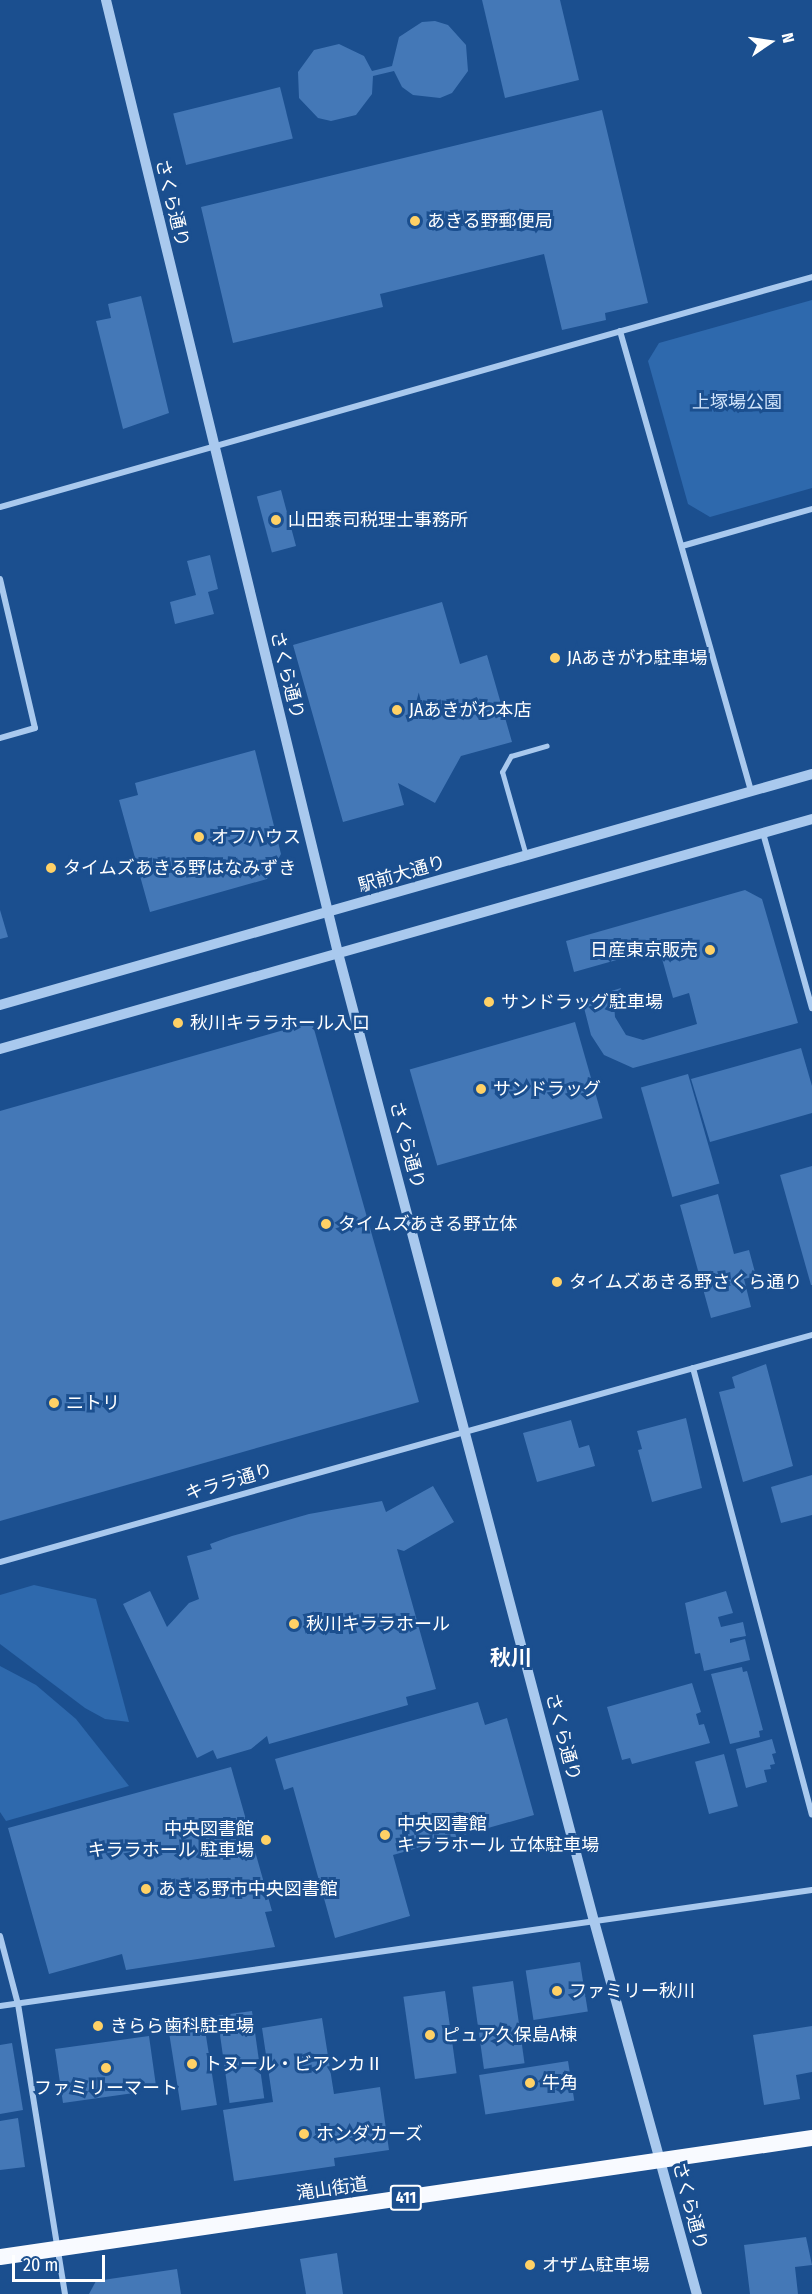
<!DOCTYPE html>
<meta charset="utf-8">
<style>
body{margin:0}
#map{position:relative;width:812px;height:2294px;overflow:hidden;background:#1b4f8f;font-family:"Fira Sans Condensed","Noto Sans JP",sans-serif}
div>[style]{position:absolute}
.green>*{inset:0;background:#2e69ad}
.building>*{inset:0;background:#4478b7;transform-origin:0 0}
.service>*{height:4.5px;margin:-2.25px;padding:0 2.25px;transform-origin:2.25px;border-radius:2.25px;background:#a9c9ee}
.minor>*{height:6px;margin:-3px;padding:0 3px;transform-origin:3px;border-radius:3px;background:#a9c9ee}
.tertiary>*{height:10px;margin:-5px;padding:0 5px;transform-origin:5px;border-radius:5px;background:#a9c9ee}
.trunk>*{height:16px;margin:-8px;padding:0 8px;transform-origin:8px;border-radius:8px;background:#f8faff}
.dots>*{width:16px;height:16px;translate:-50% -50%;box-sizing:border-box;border:3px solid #1b4f8f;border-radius:50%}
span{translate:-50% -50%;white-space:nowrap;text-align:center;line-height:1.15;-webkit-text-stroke:6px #1b4f8f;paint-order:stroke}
.shield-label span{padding:2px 4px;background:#1b4f8f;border:2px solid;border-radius:4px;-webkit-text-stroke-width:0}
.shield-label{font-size:16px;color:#fff;font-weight:700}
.street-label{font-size:18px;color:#fff}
.poi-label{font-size:18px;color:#fff}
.left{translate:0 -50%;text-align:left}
.right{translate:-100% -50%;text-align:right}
.park-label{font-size:18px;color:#cfe3fa}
.quarter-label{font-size:21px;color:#fff;font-weight:700}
.north{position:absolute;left:740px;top:12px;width:60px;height:60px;-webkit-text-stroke:4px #1b4f8f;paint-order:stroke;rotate:77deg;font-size:16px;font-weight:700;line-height:24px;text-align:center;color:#fff}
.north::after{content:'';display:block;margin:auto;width:21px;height:27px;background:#fff;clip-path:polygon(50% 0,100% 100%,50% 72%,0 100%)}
.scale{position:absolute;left:12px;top:2255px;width:93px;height:27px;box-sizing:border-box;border:3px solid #fff;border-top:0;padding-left:8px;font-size:18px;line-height:21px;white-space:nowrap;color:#fff;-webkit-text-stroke:4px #1b4f8f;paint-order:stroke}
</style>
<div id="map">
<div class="green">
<i style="clip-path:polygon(812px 300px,812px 488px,710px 517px,688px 504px,648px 361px,659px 343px)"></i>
<i style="clip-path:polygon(34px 1585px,96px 1599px,129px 1722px,105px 1719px,85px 1708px,0 1644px,0 1595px)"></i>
<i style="clip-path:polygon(0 1666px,36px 1685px,76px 1719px,129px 1786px,6px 1821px,0 1812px)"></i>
</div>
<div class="building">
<i style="clip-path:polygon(482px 0,560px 0,579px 80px,505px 98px)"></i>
<i style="clip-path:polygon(435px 21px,448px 25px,466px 45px,468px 71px,452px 93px,440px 98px,413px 95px,402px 87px,394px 71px,373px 76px,372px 94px,356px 115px,331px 121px,318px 118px,299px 98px,298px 72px,314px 50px,339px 44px,364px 56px,372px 71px,392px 66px,399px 37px,422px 22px)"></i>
<i style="left:280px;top:87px;width:53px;height:110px;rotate:76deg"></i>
<i style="clip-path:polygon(602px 110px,648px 303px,605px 313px,606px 320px,562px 330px,544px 254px,380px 294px,383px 307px,233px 343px,201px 207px)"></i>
<i style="clip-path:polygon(141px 296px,169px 413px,123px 429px,96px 321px,111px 318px,108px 304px)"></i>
<i style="left:281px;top:490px;width:58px;height:25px;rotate:75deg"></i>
<i style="clip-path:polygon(210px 555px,218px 589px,208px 592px,214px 614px,175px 624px,170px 602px,196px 595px,187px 561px)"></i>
<i style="clip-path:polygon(442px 602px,460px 664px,487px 655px,512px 742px,461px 756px,435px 803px,398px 783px,404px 805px,343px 822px,293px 645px)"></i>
<i style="clip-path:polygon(255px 750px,281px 854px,267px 879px,150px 912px,119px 800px,138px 795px,135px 783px)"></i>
<i style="clip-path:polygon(745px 890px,762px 899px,798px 1023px,633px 1068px,604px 1055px,591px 1035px,582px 1000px,621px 988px,614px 1003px,615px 1017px,626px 1035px,643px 1040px,697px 1024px,689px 993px,673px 998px,659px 948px,574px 972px,566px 941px)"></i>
<i style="clip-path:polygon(0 910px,8px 937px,0 939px)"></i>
<i style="clip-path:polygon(312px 1022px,419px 1402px,0 1521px,0 1111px)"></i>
<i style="left:575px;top:1022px;width:100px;height:172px;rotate:74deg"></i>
<i style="clip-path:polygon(801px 1048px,812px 1086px,812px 1113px,710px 1142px,691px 1079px)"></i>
<i style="left:688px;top:1074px;width:114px;height:49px;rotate:74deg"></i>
<i style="clip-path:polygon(812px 1166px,812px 1285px,811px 1285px,780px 1175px)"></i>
<i style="clip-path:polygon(718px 1194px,734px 1254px,749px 1250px,756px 1276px,744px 1279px,751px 1307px,711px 1318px,680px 1205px)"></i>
<i style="clip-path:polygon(766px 1364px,793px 1466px,743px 1482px,719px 1392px,735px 1388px,732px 1377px)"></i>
<i style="clip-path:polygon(686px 1418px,702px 1488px,652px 1502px,638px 1450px,642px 1449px,637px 1431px)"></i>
<i style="clip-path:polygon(571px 1420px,579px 1448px,589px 1445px,595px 1466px,537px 1482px,523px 1433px)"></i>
<i style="clip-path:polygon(812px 1475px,812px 1515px,781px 1523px,771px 1487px)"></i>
<i style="clip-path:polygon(433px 1486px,454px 1522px,404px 1551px,397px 1549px,436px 1689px,406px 1697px,408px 1705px,269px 1744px,267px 1736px,251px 1749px,217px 1759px,213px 1750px,197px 1758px,123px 1604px,150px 1591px,167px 1627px,189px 1603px,199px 1599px,187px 1556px,212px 1549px,210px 1544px,232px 1536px,309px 1514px,382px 1501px,386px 1512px)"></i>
<i style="clip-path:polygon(726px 1591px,733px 1613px,718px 1617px,721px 1627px,743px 1622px,746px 1636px,730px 1639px,730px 1643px,745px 1639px,750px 1660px,704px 1671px,700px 1653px,695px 1654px,685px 1603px)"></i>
<i style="clip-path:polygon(742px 1667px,743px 1672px,747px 1671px,763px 1730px,759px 1731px,760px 1737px,730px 1744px,711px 1674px)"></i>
<i style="clip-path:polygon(692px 1683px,701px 1712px,696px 1714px,699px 1725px,704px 1724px,710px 1743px,632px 1764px,630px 1758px,622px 1760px,607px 1707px)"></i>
<i style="clip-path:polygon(478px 1702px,485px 1725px,507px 1718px,534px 1815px,393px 1855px,410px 1916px,335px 1938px,293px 1787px,284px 1790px,275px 1759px)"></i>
<i style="clip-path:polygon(772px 1739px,776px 1753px,772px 1754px,775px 1764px,770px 1765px,771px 1769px,764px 1770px,767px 1782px,746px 1788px,736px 1749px)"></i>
<i style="left:724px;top:1754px;width:54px;height:30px;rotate:75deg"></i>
<i style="clip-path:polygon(231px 1767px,272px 1911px,265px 1912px,275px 1947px,126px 1970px,122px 1954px,49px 1974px,8px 1828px)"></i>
<i style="left:580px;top:1962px;width:50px;height:55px;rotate:81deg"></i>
<i style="left:513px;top:1981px;width:83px;height:41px;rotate:82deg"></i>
<i style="left:445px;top:1991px;width:83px;height:42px;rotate:82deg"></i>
<i style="left:252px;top:2011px;width:88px;height:35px;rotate:82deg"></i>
<i style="left:203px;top:2017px;width:89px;height:36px;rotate:81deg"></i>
<i style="clip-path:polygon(322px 2018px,334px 2094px,380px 2087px,389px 2150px,334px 2158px,335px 2166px,234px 2181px,223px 2110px,273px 2102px,262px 2028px)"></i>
<i style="clip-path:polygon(812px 2026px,812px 2072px,796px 2075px,800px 2099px,764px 2105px,753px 2035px)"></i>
<i style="clip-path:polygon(149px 2036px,156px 2086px,133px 2089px,134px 2093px,63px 2103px,55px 2049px)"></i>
<i style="clip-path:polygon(12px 2043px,23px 2110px,0 2114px,0 2045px)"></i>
<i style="left:568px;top:2061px;width:40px;height:90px;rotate:81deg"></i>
<i style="clip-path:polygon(18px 2118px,25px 2167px,0 2170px,0 2121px)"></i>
<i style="clip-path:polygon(806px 2237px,812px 2265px,795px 2267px,798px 2294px,750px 2294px,744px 2245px)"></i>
<i style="clip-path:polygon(337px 2253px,343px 2294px,306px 2294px,300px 2259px)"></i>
<i style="clip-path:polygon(177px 2269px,181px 2294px,89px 2294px,96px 2281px)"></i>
</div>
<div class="service">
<i style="left:526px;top:856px;width:87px;rotate:-105.9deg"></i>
<i style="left:502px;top:772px;width:18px;rotate:-61deg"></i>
<i style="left:511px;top:756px;width:37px;rotate:-16deg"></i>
</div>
<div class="minor">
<i style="left:620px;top:331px;width:479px;rotate:74.1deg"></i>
<i style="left:0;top:507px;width:844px;rotate:-15.81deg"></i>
<i style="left:682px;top:546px;width:135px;rotate:-15.9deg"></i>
<i style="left:0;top:579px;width:153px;rotate:76.8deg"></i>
<i style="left:35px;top:728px;width:36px;rotate:164deg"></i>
<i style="left:763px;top:833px;width:182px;rotate:74.4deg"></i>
<i style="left:693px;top:1368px;width:462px;rotate:75.1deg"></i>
<i style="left:0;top:1562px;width:843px;rotate:-15.62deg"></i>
<i style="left:0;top:1936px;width:70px;rotate:75.2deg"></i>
<i style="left:18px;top:2004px;width:294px;rotate:80.8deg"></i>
<i style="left:0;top:2006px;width:820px;rotate:-8.13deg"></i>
</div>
<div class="tertiary">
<i style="left:106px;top:0;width:981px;rotate:76.32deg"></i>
<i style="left:338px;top:953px;width:1001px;rotate:75.19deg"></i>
<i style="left:594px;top:1921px;width:387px;rotate:74.6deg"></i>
<i style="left:0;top:1005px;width:844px;rotate:-15.88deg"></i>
<i style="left:0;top:1049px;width:844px;rotate:-15.81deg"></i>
</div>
<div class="trunk">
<i style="left:0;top:2257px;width:821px;rotate:-8.34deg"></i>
</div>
<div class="dots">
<i style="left:415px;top:221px;background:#ffd166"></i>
<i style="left:276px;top:520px;background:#ffd166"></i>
<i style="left:555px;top:658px;background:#ffd166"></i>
<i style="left:397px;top:710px;background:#ffd166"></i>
<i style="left:199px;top:837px;background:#ffd166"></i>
<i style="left:51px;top:868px;background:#ffd166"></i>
<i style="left:710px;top:950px;background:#ffd166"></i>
<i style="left:489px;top:1002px;background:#ffd166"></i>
<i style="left:178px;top:1023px;background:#ffd166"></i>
<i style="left:481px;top:1089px;background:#ffd166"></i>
<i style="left:326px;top:1224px;background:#ffd166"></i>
<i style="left:557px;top:1282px;background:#ffd166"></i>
<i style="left:54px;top:1403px;background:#ffd166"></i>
<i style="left:294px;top:1624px;background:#ffd166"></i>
<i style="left:385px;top:1835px;background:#ffd166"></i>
<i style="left:266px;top:1840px;background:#ffd166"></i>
<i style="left:146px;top:1889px;background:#ffd166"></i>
<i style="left:557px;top:1991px;background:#ffd166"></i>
<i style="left:98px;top:2026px;background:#ffd166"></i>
<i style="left:430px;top:2035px;background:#ffd166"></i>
<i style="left:192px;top:2064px;background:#ffd166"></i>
<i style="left:106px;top:2068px;background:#ffd166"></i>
<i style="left:530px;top:2083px;background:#ffd166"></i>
<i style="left:304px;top:2134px;background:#ffd166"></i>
<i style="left:530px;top:2265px;background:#ffd166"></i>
</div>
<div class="shield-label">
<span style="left:406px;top:2198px">411</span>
</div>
<div class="street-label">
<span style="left:172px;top:203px;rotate:76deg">さくら通り</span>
<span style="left:287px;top:675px;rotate:76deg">さくら通り</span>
<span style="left:402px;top:874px;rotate:-16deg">駅前大通り</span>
<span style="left:407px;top:1145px;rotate:75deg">さくら通り</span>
<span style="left:229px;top:1482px;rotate:-16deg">キララ通り</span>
<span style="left:563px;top:1737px;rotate:75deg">さくら通り</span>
<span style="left:332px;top:2189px;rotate:-8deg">滝山街道</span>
<span style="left:690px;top:2206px;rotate:75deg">さくら通り</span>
</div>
<div class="poi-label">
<span class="left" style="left:427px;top:221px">あきる野郵便局</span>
<span class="left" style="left:288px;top:520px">山田泰司税理士事務所</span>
<span class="left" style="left:567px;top:658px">JAあきがわ駐車場</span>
<span class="left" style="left:409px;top:710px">JAあきがわ本店</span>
<span class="left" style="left:211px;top:837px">オフハウス</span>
<span class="left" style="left:63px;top:868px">タイムズあきる野はなみずき</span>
<span class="right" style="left:698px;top:950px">日産東京販売</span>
<span class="left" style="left:501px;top:1002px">サンドラッグ駐車場</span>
<span class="left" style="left:190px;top:1023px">秋川キララホール入口</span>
<span class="left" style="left:493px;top:1089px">サンドラッグ</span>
<span class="left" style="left:338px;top:1224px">タイムズあきる野立体</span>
<span class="left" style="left:569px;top:1282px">タイムズあきる野さくら通り</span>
<span class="left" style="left:66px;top:1403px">ニトリ</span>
<span class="left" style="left:306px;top:1624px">秋川キララホール</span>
<span class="left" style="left:397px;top:1835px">中央図書館<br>キララホール 立体駐車場</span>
<span class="right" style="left:254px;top:1840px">中央図書館<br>キララホール 駐車場</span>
<span class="left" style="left:158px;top:1889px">あきる野市中央図書館</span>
<span class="left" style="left:569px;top:1991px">ファミリー秋川</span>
<span class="left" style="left:110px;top:2026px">きらら歯科駐車場</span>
<span class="left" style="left:442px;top:2035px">ピュア久保島A棟</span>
<span class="left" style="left:204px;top:2064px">トヌール・ビアンカⅡ</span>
<span class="left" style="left:542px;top:2083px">牛角</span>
<span style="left:106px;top:2088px">ファミリーマート</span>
<span class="left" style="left:316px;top:2134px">ホンダカーズ</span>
<span class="left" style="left:542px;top:2265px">オザム駐車場</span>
</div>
<div class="park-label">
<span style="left:737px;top:402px">上塚場公園</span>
</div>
<div class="quarter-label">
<span style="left:511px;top:1658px">秋川</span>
</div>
<div class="north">N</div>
<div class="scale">20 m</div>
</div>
